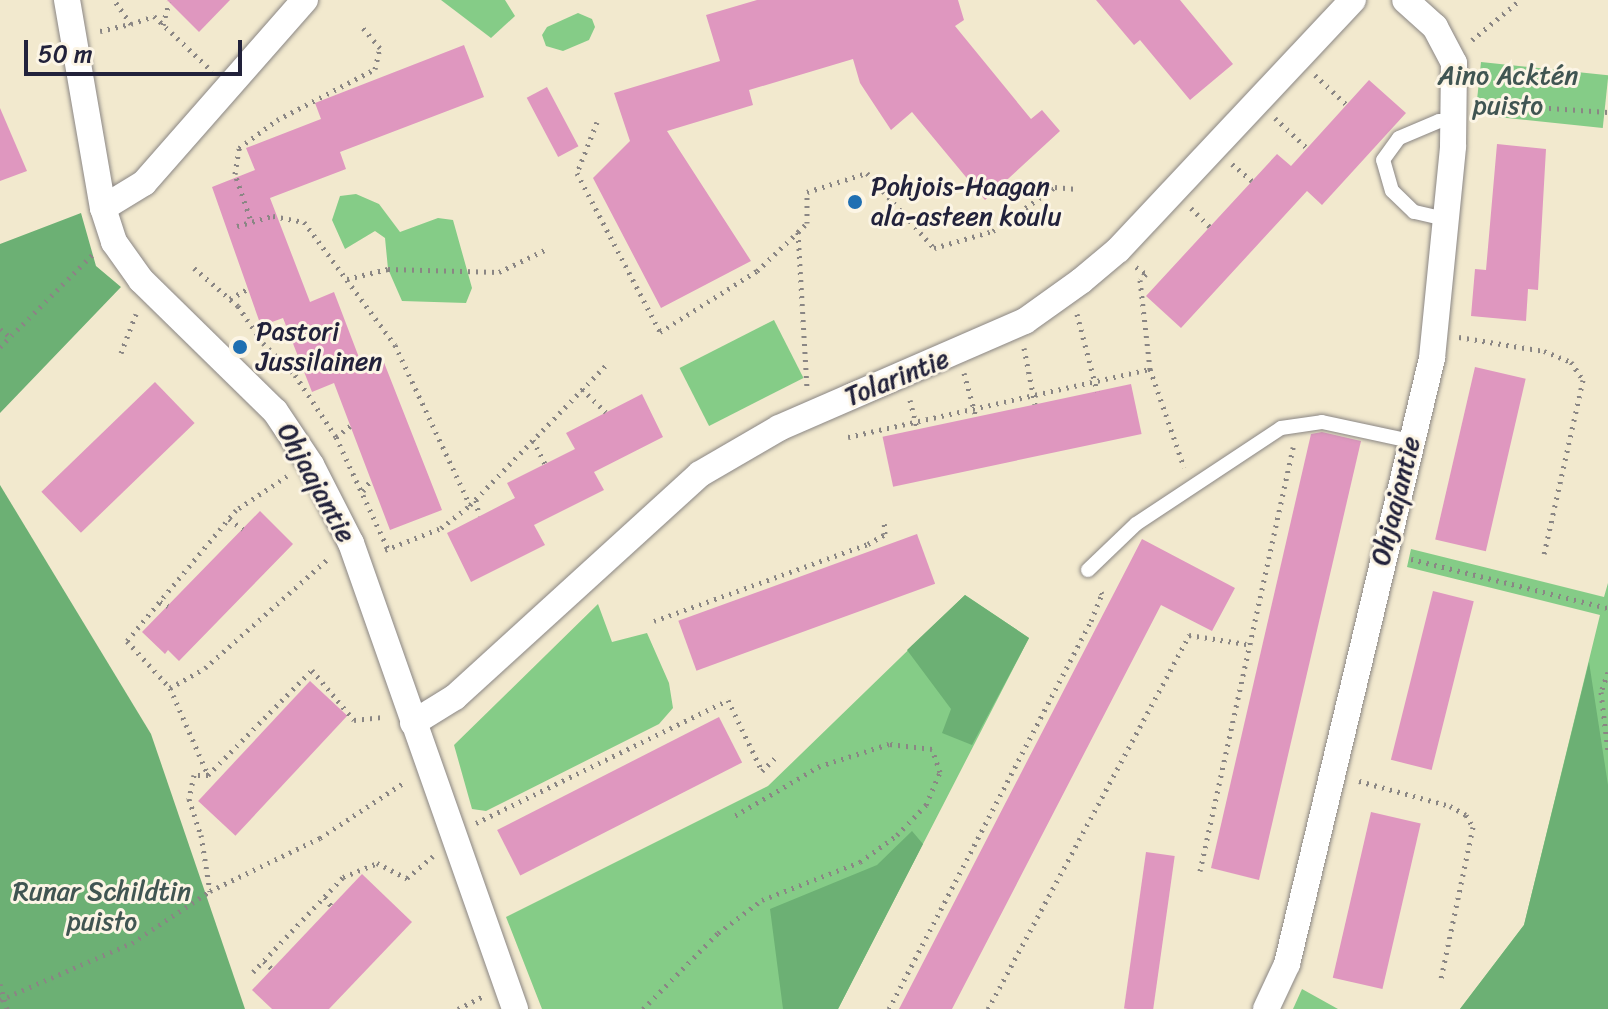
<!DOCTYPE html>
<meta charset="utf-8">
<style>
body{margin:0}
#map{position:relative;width:1608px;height:1009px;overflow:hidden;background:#f2e9ce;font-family:Sriracha,sans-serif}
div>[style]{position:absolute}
.green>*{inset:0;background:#85cc87;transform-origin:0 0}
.forest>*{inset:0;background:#6cb074}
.building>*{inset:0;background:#df97bf;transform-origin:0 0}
.path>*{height:5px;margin-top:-2.5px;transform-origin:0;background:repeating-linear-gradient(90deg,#8a8684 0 2px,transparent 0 8px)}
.roads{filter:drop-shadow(0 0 2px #8a8684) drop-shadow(0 0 2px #8a8684)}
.service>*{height:14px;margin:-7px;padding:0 7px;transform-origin:7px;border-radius:7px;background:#fff}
.minor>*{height:26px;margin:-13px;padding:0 13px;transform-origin:13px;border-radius:13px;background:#fff}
.dots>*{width:22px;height:22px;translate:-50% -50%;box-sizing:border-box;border:4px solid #fcf5e5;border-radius:50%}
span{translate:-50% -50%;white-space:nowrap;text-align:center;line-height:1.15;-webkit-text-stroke:6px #fcf5e5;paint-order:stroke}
.park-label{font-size:26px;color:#405552}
.poi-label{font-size:26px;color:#22223b}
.left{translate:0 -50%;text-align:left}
.street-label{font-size:26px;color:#22223b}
.scale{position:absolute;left:24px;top:40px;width:218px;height:36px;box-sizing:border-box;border:4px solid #22223b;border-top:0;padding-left:10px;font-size:24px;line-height:28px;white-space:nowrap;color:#22223b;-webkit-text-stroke:6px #fcf5e5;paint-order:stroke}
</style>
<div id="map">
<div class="green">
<i style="clip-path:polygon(441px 0,505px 0,515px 16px,491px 38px)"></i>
<i style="clip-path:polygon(578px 13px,592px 19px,595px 27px,589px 40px,563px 51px,546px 46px,542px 35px,547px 27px)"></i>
<i style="left:1481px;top:62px;width:128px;height:53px;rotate:6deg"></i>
<i style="clip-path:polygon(356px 194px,379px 204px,400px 232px,438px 218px,453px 220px,472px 288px,466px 303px,402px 301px,388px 269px,385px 238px,375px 231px,345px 249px,332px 220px,340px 196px)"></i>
<i style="left:774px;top:320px;width:65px;height:106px;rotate:63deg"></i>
<i style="clip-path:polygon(1411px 549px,1604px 597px,1608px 583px,1608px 1009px,1460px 1009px,1524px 925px,1600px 615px,1407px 567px)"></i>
<i style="clip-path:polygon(965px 595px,1029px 638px,838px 1009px,542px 1009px,506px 917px,768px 786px)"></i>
<i style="clip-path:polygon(598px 604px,612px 642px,647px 633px,669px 683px,673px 708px,659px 724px,486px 811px,472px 809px,454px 745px)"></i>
<i style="clip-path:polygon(1302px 989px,1338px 1009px,1293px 1009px)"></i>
</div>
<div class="forest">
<i style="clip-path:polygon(81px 213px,96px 266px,121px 287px,0 413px,0 244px)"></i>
<i style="clip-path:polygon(0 485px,151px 734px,245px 1009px,0 1009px)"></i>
<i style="clip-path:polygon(965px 595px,1029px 638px,972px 745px,942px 733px,951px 709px,907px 650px)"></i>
<i style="clip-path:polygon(1589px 662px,1608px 785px,1608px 1009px,1460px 1009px,1524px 925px)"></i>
<i style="clip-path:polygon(912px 831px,923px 844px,838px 1009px,783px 1009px,770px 909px,877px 865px)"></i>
</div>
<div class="building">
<i style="clip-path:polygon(167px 0,230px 0,199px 32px)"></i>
<i style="clip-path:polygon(757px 0,958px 0,964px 20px,955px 26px,1031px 119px,1042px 110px,1060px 131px,985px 200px,912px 112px,891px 130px,860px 83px,853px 59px,749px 90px,753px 105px,667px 131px,751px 261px,661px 308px,593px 178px,630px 141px,614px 93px,720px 61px,706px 15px)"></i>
<i style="clip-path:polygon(1096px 0,1180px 0,1233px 64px,1190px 100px,1140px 40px,1134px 45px)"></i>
<i style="clip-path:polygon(464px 45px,484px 97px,340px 152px,346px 169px,270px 198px,310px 302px,334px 292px,363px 368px,383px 360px,442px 510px,390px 530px,334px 383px,312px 392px,283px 318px,261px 326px,212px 187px,255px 170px,246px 148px,321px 119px,315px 103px)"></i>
<i style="clip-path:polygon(1369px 80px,1406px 113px,1322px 205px,1307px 191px,1181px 328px,1146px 296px,1277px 154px,1291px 166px)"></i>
<i style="left:547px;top:87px;width:67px;height:23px;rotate:62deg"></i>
<i style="clip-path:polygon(0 108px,27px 171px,0 181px)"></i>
<i style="clip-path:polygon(1497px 144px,1546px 149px,1538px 290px,1528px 289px,1526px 321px,1471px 316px,1475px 269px,1486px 270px)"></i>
<i style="left:1475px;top:367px;width:52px;height:177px;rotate:13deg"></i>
<i style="left:155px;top:382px;width:57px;height:158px;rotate:46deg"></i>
<i style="left:1131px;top:384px;width:51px;height:254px;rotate:78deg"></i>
<i style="clip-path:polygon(642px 394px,663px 437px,594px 472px,604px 490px,534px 525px,545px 545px,471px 582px,447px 533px,515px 498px,507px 483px,575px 449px,566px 433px)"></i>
<i style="clip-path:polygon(1322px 432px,1361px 441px,1259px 880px,1211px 868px,1311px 434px)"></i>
<i style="clip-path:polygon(260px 511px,293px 544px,179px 661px,168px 650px,165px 654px,142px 632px)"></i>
<i style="left:917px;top:534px;width:53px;height:254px;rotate:70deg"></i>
<i style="clip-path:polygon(1142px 539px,1235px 588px,1212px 631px,1161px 605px,952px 1009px,899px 1009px)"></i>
<i style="left:1433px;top:591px;width:42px;height:174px;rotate:14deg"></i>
<i style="left:310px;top:681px;width:51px;height:164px;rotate:43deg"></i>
<i style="left:719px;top:717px;width:51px;height:249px;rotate:63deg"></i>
<i style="left:1371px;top:812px;width:51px;height:170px;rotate:13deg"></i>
<i style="left:1146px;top:852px;width:29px;height:158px;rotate:8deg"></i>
<i style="clip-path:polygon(362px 874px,412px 922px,329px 1009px,272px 1009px,252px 990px)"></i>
</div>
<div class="path">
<i style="left:131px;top:24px;width:24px;rotate:-19deg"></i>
<i style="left:154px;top:16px;width:80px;rotate:43.5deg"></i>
<i style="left:163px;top:25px;width:24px;rotate:-75deg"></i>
<i style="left:100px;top:31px;width:32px;rotate:-13deg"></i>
<i style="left:131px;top:24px;width:29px;rotate:-125deg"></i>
<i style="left:1472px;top:40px;width:62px;rotate:-39.8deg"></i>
<i style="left:1315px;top:75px;width:44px;rotate:43.2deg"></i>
<i style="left:1477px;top:103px;width:131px;rotate:3.9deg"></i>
<i style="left:1275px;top:118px;width:44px;rotate:43.2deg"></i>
<i style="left:597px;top:122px;width:55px;rotate:111.4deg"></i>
<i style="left:577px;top:173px;width:179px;rotate:62.4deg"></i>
<i style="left:660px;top:332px;width:115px;rotate:-32.2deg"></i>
<i style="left:757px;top:271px;width:57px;rotate:-43.6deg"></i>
<i style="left:798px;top:232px;width:157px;rotate:86.7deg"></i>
<i style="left:1232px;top:164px;width:26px;rotate:40deg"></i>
<i style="left:1191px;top:208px;width:27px;rotate:45deg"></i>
<i style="left:250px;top:218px;width:46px;rotate:-108.8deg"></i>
<i style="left:235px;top:174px;width:26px;rotate:-81deg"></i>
<i style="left:239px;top:148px;width:47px;rotate:-36.4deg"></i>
<i style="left:277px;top:120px;width:110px;rotate:-27.5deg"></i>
<i style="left:375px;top:69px;width:22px;rotate:-77deg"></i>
<i style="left:380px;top:48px;width:30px;rotate:-130deg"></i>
<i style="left:237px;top:226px;width:37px;rotate:-16deg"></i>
<i style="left:273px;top:216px;width:32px;rotate:11deg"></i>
<i style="left:304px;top:222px;width:153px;rotate:53.5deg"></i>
<i style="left:395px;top:345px;width:177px;rotate:64.9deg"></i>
<i style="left:798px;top:232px;width:13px;rotate:-45deg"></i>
<i style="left:807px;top:223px;width:31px;rotate:-90deg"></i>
<i style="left:807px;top:192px;width:63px;rotate:-17.6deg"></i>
<i style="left:867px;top:173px;width:101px;rotate:48.2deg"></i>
<i style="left:934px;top:248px;width:61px;rotate:-16.1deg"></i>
<i style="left:993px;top:231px;width:76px;rotate:-35.4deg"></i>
<i style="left:1055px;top:187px;width:22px;rotate:5deg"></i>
<i style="left:1136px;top:267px;width:12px;rotate:35deg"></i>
<i style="left:1146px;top:274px;width:8px;rotate:135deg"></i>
<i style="left:1140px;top:280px;width:90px;rotate:83.6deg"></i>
<i style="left:1150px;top:369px;width:104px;rotate:70.9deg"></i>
<i style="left:194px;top:268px;width:58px;rotate:40.8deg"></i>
<i style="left:238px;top:306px;width:45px;rotate:56deg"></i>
<i style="left:263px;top:343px;width:45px;rotate:45deg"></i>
<i style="left:295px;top:375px;width:74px;rotate:56.5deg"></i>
<i style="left:336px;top:437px;width:123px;rotate:65.1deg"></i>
<i style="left:347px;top:279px;width:42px;rotate:-13.7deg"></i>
<i style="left:388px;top:269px;width:111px;rotate:1.5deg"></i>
<i style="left:499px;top:272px;width:53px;rotate:-25.6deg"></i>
<i style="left:230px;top:299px;width:20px;rotate:-30deg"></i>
<i style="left:1077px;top:314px;width:80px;rotate:75.4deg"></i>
<i style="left:0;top:329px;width:13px;rotate:39deg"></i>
<i style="left:1459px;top:337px;width:86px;rotate:9.4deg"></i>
<i style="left:1544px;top:351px;width:29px;rotate:22deg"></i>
<i style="left:1571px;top:362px;width:22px;rotate:56deg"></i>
<i style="left:1583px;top:380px;width:178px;rotate:102.6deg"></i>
<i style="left:0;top:347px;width:132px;rotate:-45deg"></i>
<i style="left:1024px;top:348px;width:57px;rotate:78.9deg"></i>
<i style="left:121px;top:353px;width:42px;rotate:-69deg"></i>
<i style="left:288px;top:369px;width:14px;rotate:-34deg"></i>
<i style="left:964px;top:373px;width:46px;rotate:74.7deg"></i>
<i style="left:582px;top:389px;width:33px;rotate:44deg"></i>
<i style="left:910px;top:400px;width:30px;rotate:76deg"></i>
<i style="left:336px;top:437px;width:18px;rotate:-38deg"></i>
<i style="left:848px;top:437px;width:310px;rotate:-12.7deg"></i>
<i style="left:533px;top:440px;width:27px;rotate:63deg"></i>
<i style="left:287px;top:476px;width:61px;rotate:146.3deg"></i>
<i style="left:236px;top:510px;width:170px;rotate:129.8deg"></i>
<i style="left:127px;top:641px;width:64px;rotate:47.5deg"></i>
<i style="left:170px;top:688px;width:95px;rotate:66.4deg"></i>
<i style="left:208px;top:775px;width:148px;rotate:-45.3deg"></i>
<i style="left:312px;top:670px;width:65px;rotate:50deg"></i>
<i style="left:354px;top:720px;width:30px;rotate:-6deg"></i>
<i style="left:363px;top:491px;width:14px;rotate:-54deg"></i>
<i style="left:476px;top:500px;width:16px;rotate:79deg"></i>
<i style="left:229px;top:519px;width:17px;rotate:36deg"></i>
<i style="left:385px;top:550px;width:60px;rotate:-21.4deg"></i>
<i style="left:441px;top:528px;width:37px;rotate:-38deg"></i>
<i style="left:470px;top:505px;width:198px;rotate:-45.8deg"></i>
<i style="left:1411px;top:559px;width:203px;rotate:14deg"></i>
<i style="left:160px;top:602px;width:9px;rotate:27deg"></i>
<i style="left:654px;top:621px;width:227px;rotate:-19.8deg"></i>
<i style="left:868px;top:544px;width:20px;rotate:-30deg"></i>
<i style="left:885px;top:534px;width:15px;rotate:-94deg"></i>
<i style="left:1608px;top:672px;width:21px;rotate:109deg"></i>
<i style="left:1601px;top:692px;width:60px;rotate:83.3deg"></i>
<i style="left:170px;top:688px;width:40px;rotate:-29.7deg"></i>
<i style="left:205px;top:668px;width:167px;rotate:-41.6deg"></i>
<i style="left:208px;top:775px;width:14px;rotate:180deg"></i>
<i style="left:194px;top:775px;width:25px;rotate:102deg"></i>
<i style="left:189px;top:799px;width:38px;rotate:72deg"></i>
<i style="left:201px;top:835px;width:57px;rotate:80.9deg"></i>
<i style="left:1359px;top:781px;width:94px;rotate:15.4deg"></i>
<i style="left:1450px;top:806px;width:18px;rotate:29deg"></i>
<i style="left:1466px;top:815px;width:14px;rotate:60deg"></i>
<i style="left:1473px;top:827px;width:159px;rotate:101.9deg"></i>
<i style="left:476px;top:823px;width:280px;rotate:-26deg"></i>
<i style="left:728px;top:700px;width:79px;rotate:64.4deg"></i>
<i style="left:762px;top:771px;width:20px;rotate:-45deg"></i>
<i style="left:1200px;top:871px;width:434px;rotate:-77.6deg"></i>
<i style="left:325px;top:897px;width:11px;rotate:56deg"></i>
<i style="left:264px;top:961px;width:11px;rotate:45deg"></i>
<i style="left:253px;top:972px;width:131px;rotate:-46.5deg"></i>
<i style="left:343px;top:877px;width:37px;rotate:-22deg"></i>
<i style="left:377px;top:863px;width:34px;rotate:27deg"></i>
<i style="left:407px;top:878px;width:34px;rotate:-40deg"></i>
<i style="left:0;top:984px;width:26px;rotate:74deg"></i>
<i style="left:0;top:1000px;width:144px;rotate:-23.4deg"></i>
<i style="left:132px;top:943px;width:94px;rotate:-33.7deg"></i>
<i style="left:210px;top:891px;width:122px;rotate:-25.7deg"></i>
<i style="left:320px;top:838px;width:103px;rotate:-33.5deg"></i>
<i style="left:458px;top:1009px;width:27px;rotate:-27deg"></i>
<i style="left:643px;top:1009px;width:107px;rotate:-45.4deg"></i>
<i style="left:718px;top:933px;width:55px;rotate:-36.9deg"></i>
<i style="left:762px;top:900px;width:105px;rotate:-21.2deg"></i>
<i style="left:860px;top:862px;width:46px;rotate:-36.1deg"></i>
<i style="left:897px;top:835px;width:42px;rotate:-46deg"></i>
<i style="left:926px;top:805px;width:36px;rotate:-67deg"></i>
<i style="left:940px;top:772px;width:24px;rotate:-109deg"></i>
<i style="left:932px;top:749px;width:43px;rotate:-173.4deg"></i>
<i style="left:889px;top:744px;width:72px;rotate:162.3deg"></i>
<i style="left:820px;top:766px;width:103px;rotate:149.7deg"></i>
<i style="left:889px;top:1009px;width:437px;rotate:-62.5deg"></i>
<i style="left:1091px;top:621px;width:29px;rotate:-68deg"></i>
<i style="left:1102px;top:594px;width:7px;rotate:-117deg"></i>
<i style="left:988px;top:1009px;width:425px;rotate:-61.7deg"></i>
<i style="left:1189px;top:635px;width:58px;rotate:9deg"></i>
</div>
<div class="roads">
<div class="service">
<i style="left:1445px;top:219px;width:32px;rotate:-167deg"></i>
<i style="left:1414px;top:212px;width:30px;rotate:-136deg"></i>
<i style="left:1392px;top:191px;width:32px;rotate:-106deg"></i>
<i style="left:1383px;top:160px;width:27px;rotate:-54deg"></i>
<i style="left:1399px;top:138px;width:43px;rotate:-23deg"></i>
<i style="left:1439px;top:121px;width:15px"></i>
<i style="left:1088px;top:570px;width:66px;rotate:-43.8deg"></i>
<i style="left:1136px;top:524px;width:174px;rotate:-33.5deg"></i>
<i style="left:1281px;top:428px;width:41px;rotate:-8.3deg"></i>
<i style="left:1322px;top:422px;width:91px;rotate:12.1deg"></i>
</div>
<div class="minor">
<i style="left:67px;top:0;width:211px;rotate:80.2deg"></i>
<i style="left:103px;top:208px;width:36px;rotate:72deg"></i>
<i style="left:114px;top:242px;width:47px;rotate:54.6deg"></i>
<i style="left:141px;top:280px;width:187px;rotate:44.4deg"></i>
<i style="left:275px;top:411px;width:65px;rotate:56.3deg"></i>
<i style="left:311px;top:465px;width:88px;rotate:62.9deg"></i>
<i style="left:351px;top:543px;width:494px;rotate:70.6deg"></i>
<i style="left:103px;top:208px;width:48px;rotate:-31.4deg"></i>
<i style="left:144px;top:183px;width:244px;rotate:-48.7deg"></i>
<i style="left:413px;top:723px;width:49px;rotate:-31.8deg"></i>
<i style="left:455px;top:697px;width:331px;rotate:-42.3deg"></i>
<i style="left:700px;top:474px;width:91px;rotate:-30.2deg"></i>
<i style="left:779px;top:428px;width:268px;rotate:-23.5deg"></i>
<i style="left:1025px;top:321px;width:69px;rotate:-35.5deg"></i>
<i style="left:1081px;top:281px;width:48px;rotate:-40deg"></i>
<i style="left:1118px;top:250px;width:343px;rotate:-46.8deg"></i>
<i style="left:1266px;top:1009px;width:50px;rotate:-65deg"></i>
<i style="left:1287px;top:964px;width:623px;rotate:-76.54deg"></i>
<i style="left:1432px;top:358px;width:213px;rotate:-84.3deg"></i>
<i style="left:1453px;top:146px;width:83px;rotate:-89.3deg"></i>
<i style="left:1454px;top:63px;width:41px;rotate:-117.8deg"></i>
<i style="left:1435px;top:27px;width:40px;rotate:-138deg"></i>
</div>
</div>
<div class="dots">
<i style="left:855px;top:202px;background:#1f6fb2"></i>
<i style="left:240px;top:347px;background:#1f6fb2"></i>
</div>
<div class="park-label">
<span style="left:1508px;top:91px">Aino Acktén<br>puisto</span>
<span style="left:102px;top:907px">Runar Schildtin<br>puisto</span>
</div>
<div class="poi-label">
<span class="left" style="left:871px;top:202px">Pohjois-Haagan<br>ala-asteen koulu</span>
<span class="left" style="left:256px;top:347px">Pastori<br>Jussilainen</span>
</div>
<div class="street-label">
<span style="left:897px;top:378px;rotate:-22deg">Tolarintie</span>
<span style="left:316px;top:483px;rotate:61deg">Ohjaajantie</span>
<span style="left:1396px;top:501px;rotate:-76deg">Ohjaajantie</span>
</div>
<div class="scale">50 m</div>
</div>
